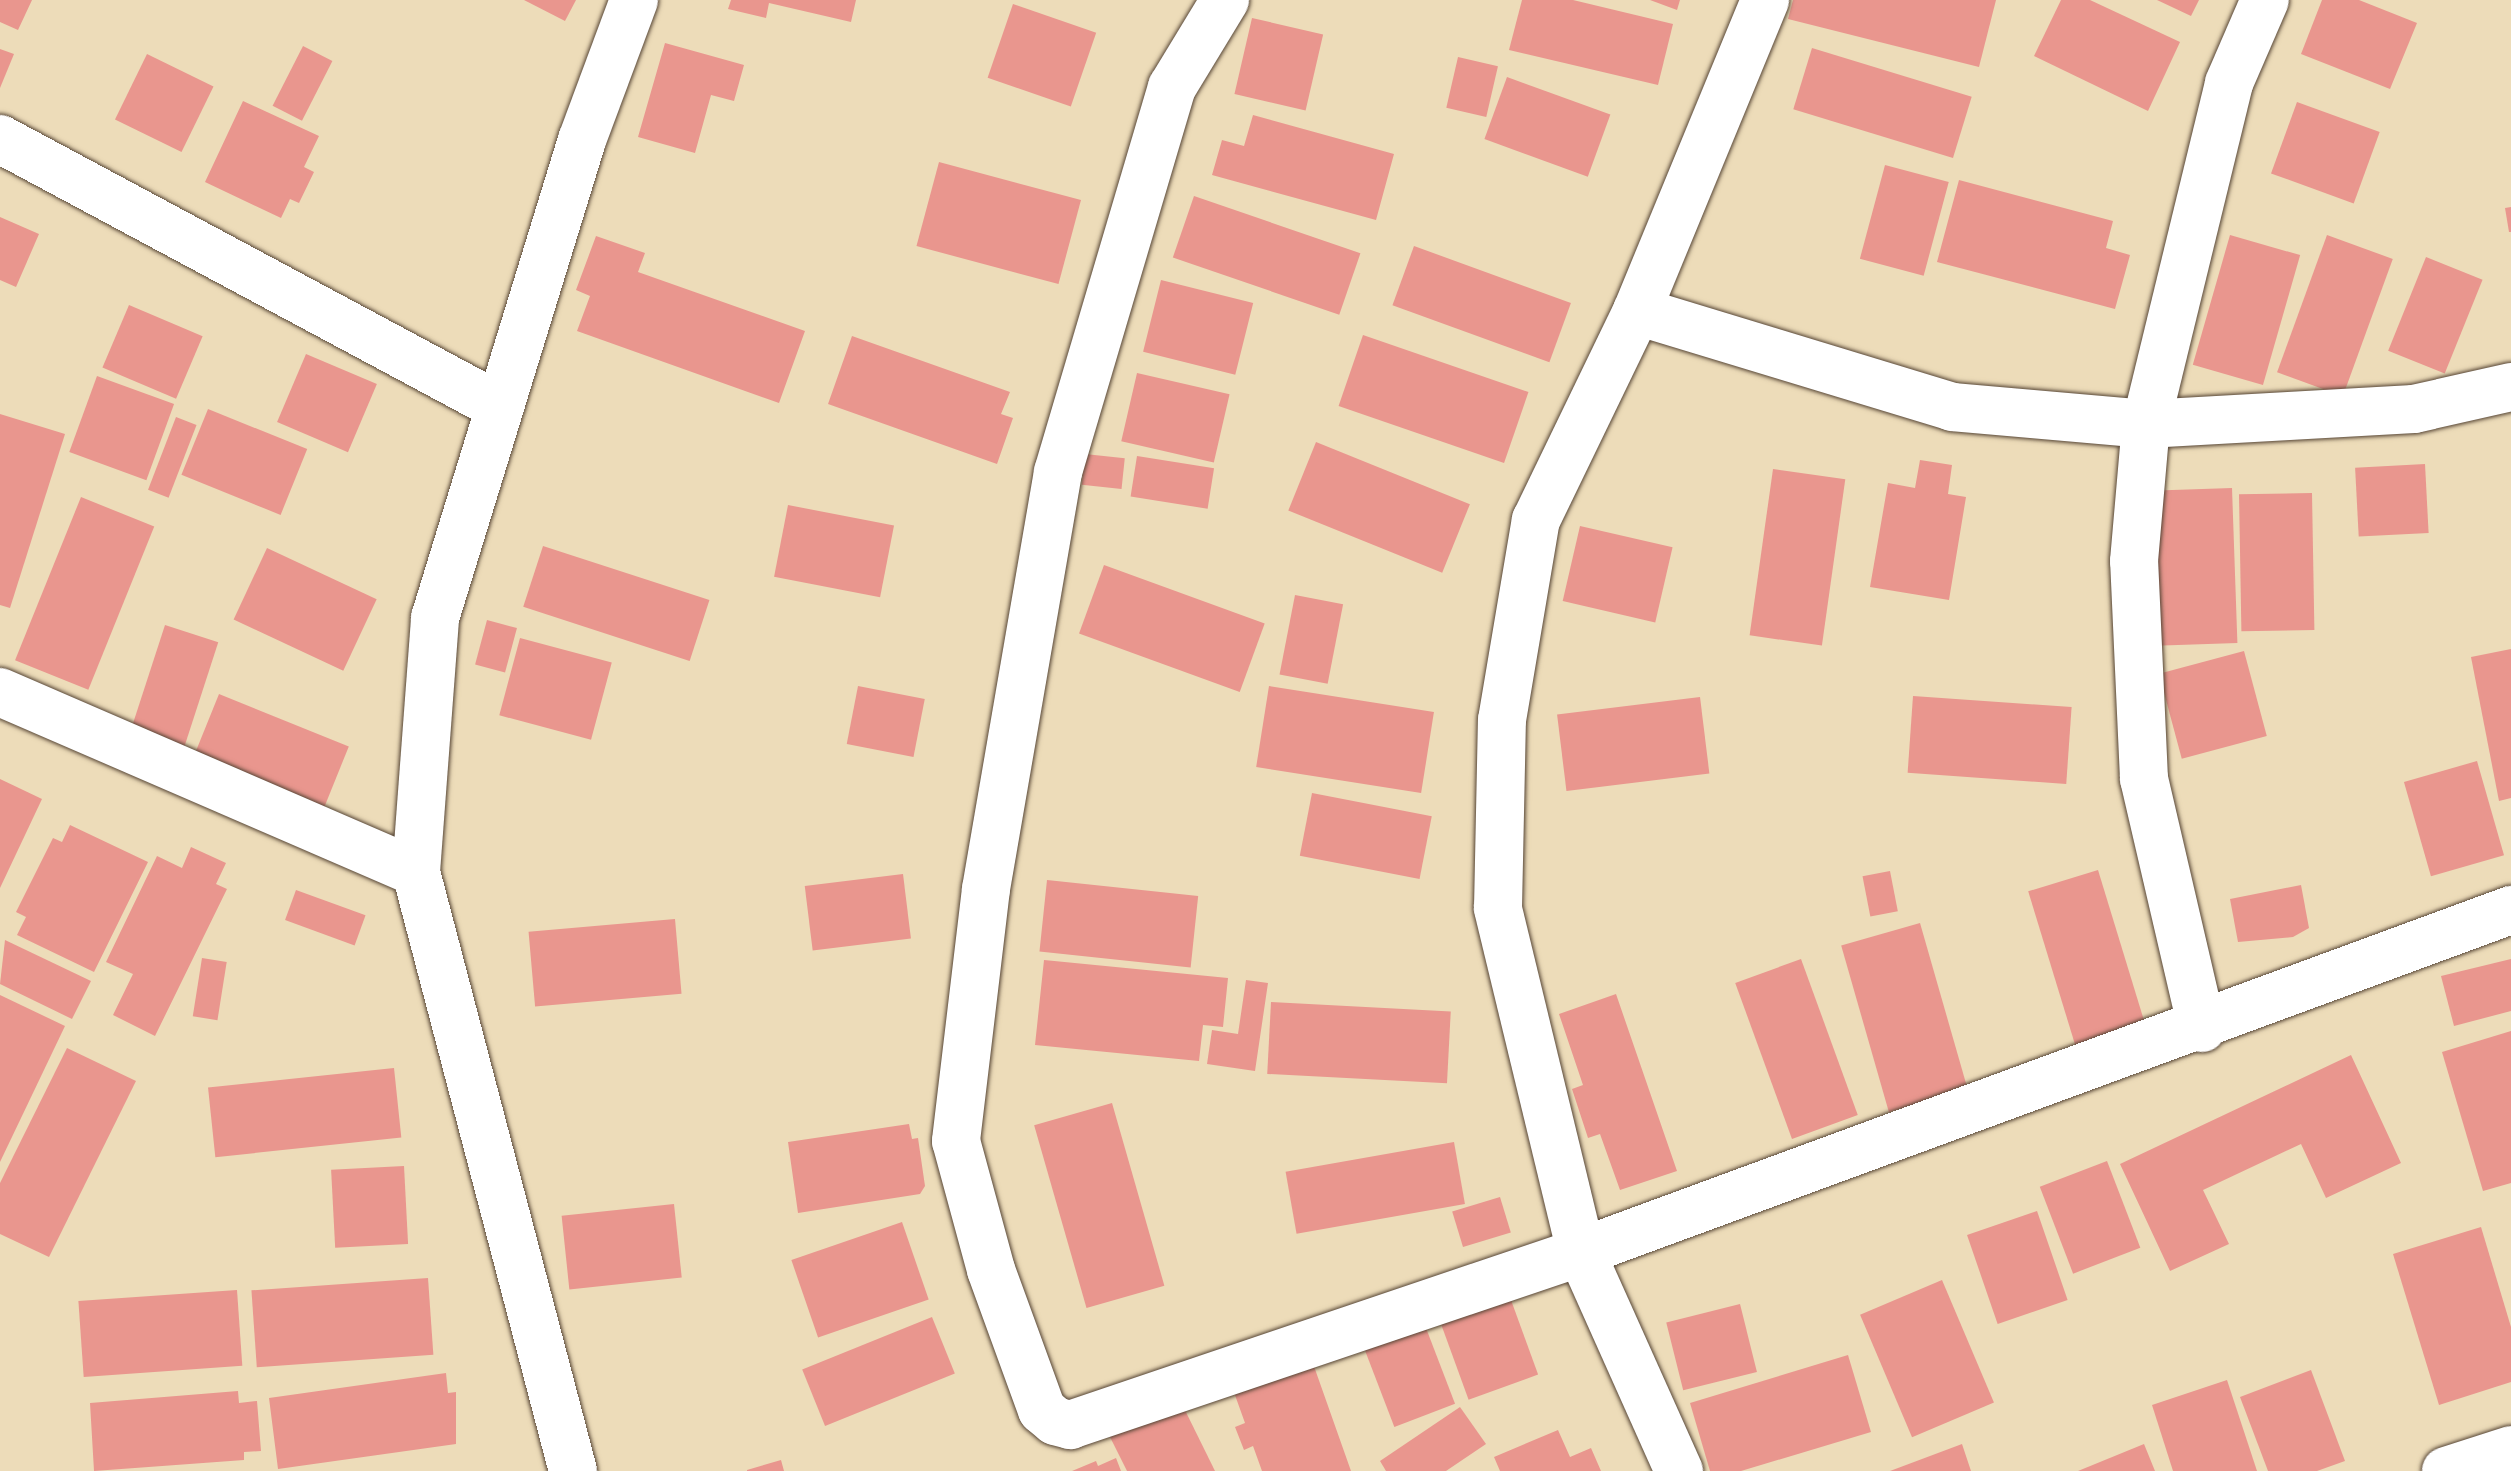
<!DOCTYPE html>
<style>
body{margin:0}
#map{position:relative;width:2511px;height:1471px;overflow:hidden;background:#eddcb9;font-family:Mali,sans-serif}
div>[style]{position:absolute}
.building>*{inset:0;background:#e9968e;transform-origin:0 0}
.roads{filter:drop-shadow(0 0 2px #564535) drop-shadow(0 0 2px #564535)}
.minor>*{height:48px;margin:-24px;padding:0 24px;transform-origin:24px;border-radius:24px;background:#fff}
span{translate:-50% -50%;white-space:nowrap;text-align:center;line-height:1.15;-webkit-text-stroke:9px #fcf5e5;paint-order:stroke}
</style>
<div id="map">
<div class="building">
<i style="clip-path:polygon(0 0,32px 0,18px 30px,0 22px)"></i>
<i style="clip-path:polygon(524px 0,576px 0,565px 21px)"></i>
<i style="clip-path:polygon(731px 0,856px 0,851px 22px,769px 3px,766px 18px,728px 9px)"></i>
<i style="clip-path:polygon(1522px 0,1573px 0,1673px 24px,1658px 85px,1509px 50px)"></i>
<i style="clip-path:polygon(1650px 0,1680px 0,1677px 10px)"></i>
<i style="clip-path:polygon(1793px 0,1996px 0,1979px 67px,1788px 19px)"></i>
<i style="clip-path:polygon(2061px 0,2090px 0,2180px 42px,2148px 111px,2034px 56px)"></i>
<i style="clip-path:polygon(2157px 0,2199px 0,2191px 16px)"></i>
<i style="clip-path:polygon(2322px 0,2359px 0,2417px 23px,2390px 89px,2301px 54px)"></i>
<i style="left:1013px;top:4px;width:88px;height:78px;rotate:19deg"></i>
<i style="left:1252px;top:18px;width:73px;height:78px;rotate:13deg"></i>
<i style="clip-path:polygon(665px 43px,744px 65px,734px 101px,711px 95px,695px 153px,638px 137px)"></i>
<i style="left:303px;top:46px;width:33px;height:67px;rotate:27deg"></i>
<i style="left:1812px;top:48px;width:167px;height:64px;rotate:17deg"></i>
<i style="clip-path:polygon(0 49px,14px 54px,0 88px)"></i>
<i style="left:147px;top:54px;width:74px;height:73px;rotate:26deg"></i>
<i style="left:1458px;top:57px;width:41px;height:52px;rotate:13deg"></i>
<i style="left:1507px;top:77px;width:110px;height:66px;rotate:20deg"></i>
<i style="clip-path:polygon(243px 101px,319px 136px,304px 167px,314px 172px,299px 203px,290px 199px,281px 218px,205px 182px)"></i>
<i style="left:2297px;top:102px;width:88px;height:76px;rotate:20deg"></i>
<i style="clip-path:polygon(1253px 115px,1394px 154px,1376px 220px,1212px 175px,1222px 140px,1244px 146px)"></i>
<i style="left:939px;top:162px;width:147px;height:87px;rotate:15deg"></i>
<i style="left:1885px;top:165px;width:66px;height:97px;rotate:15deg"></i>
<i style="clip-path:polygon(1959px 180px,2113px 221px,2106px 248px,2130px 255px,2115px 309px,1937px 262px)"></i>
<i style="left:1194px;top:196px;width:176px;height:65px;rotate:19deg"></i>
<i style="clip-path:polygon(2511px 207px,2511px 232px,2509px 232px,2505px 208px)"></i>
<i style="clip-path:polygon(0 217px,39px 234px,16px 287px,0 280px)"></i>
<i style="left:2230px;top:235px;width:73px;height:135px;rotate:16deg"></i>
<i style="left:2327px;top:235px;width:70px;height:146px;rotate:20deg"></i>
<i style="clip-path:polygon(596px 236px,645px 253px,638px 272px,805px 331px,779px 403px,577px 331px,590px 296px,576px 290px)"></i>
<i style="left:1414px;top:246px;width:167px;height:63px;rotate:20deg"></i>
<i style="left:2426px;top:257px;width:61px;height:101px;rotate:22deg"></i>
<i style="left:1161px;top:280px;width:95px;height:74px;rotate:14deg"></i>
<i style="left:129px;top:305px;width:80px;height:68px;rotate:23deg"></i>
<i style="left:1363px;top:335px;width:175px;height:75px;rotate:19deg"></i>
<i style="clip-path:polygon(852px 336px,1010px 392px,1001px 414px,1013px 418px,997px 464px,828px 404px)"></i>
<i style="left:306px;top:354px;width:77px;height:74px;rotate:23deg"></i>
<i style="left:1137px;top:373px;width:95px;height:70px;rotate:13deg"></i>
<i style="left:97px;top:376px;width:82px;height:81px;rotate:20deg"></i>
<i style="left:208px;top:409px;width:107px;height:71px;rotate:22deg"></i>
<i style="clip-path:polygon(0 414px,65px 434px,10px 608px,0 605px)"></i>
<i style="left:176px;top:417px;width:22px;height:78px;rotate:21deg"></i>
<i style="left:1316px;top:442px;width:166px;height:74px;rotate:22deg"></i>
<i style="left:1085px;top:454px;width:40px;height:31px;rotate:6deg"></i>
<i style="left:1137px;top:456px;width:78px;height:41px;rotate:9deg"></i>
<i style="clip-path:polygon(1920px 460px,1952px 465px,1948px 494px,1966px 497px,1949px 600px,1870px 587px,1888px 483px,1915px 488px)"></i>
<i style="left:2425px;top:464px;width:69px;height:70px;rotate:87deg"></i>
<i style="left:1773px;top:469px;width:73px;height:168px;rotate:8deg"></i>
<i style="left:2232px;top:488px;width:155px;height:82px;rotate:88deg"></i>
<i style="left:2312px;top:493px;width:137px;height:73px;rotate:89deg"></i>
<i style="left:81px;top:497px;width:79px;height:176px;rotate:22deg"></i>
<i style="left:788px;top:505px;width:108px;height:73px;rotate:11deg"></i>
<i style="left:1580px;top:526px;width:95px;height:77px;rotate:13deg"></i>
<i style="left:543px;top:546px;width:175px;height:64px;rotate:18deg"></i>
<i style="left:267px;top:548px;width:121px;height:79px;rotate:25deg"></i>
<i style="left:1104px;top:565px;width:171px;height:73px;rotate:20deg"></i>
<i style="left:1295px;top:595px;width:49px;height:81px;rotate:11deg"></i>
<i style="left:487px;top:620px;width:31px;height:46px;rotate:15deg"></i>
<i style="left:165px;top:625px;width:56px;height:121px;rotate:18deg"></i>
<i style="left:520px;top:638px;width:95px;height:80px;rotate:15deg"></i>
<i style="clip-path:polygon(2511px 649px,2511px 798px,2499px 801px,2471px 657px)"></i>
<i style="left:2244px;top:651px;width:88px;height:88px;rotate:75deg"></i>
<i style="left:858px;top:686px;width:68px;height:59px;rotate:11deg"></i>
<i style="left:1269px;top:686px;width:167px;height:82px;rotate:9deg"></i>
<i style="left:219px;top:694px;width:140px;height:79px;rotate:22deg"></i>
<i style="left:1913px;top:696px;width:159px;height:77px;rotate:4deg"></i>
<i style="left:1700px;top:697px;width:77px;height:144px;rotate:83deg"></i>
<i style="left:2477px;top:761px;width:98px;height:76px;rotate:74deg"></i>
<i style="clip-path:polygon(0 779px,42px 799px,0 888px)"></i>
<i style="left:1312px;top:793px;width:122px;height:64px;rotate:11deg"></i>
<i style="clip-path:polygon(70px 825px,148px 862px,94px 972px,17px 935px,26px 917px,16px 912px,53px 838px,62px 842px)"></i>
<i style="clip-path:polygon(191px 847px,226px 863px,216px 884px,227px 889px,155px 1036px,113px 1015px,133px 974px,106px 962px,157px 856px,182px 868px)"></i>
<i style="left:2098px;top:870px;width:162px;height:73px;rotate:73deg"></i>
<i style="left:1890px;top:871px;width:41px;height:28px;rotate:79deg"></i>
<i style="left:903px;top:874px;width:65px;height:99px;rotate:83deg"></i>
<i style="left:1047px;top:880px;width:152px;height:72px;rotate:6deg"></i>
<i style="clip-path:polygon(2301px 885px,2309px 928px,2293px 937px,2238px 942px,2230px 899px)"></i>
<i style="left:296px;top:890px;width:74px;height:32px;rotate:20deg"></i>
<i style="left:675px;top:919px;width:75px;height:147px;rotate:85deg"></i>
<i style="left:1920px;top:923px;width:173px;height:82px;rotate:74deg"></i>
<i style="clip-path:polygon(5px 940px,91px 981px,72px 1019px,0 984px)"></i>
<i style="left:202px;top:958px;width:25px;height:59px;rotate:9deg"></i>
<i style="left:1801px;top:959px;width:166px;height:70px;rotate:70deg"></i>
<i style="clip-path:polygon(2511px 959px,2511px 1011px,2454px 1026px,2441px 976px)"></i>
<i style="clip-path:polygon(1044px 960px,1228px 978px,1223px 1027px,1203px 1025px,1199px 1061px,1035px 1045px)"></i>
<i style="clip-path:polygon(1246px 980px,1268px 983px,1255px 1071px,1207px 1064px,1212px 1030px,1238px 1034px)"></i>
<i style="clip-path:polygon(1616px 994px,1677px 1171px,1620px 1190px,1600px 1134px,1588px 1138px,1572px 1089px,1583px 1085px,1559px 1014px)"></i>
<i style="clip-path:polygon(0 995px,65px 1026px,0 1162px)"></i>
<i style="left:1271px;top:1002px;width:180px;height:72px;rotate:3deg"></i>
<i style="clip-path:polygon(2511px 1031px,2511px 1183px,2483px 1191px,2442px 1052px)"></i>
<i style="clip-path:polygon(67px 1048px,136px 1081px,49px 1257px,0 1234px,0 1183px)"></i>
<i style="clip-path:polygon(2351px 1055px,2401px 1163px,2326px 1198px,2301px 1144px,2203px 1190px,2229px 1244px,2170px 1271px,2120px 1164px)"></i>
<i style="left:394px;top:1068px;width:70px;height:187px;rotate:84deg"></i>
<i style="left:1112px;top:1103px;width:190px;height:81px;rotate:74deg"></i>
<i style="clip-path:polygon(909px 1124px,912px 1139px,918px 1138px,925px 1186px,920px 1194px,798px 1213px,788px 1142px)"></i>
<i style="left:1454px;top:1142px;width:63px;height:171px;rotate:80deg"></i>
<i style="left:2107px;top:1161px;width:93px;height:72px;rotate:69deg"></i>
<i style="left:404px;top:1166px;width:78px;height:73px;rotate:87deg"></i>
<i style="left:1500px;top:1197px;width:37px;height:50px;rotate:73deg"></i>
<i style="left:674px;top:1204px;width:74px;height:113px;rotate:84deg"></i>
<i style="left:2037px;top:1211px;width:94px;height:74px;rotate:71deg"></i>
<i style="left:902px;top:1222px;width:82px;height:117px;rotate:71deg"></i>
<i style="clip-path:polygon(2481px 1227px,2511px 1327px,2511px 1382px,2439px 1405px,2393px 1254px)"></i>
<i style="left:428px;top:1278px;width:77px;height:177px;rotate:86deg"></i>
<i style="left:1942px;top:1280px;width:133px;height:89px;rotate:67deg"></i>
<i style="left:1507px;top:1289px;width:91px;height:74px;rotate:70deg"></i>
<i style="left:237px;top:1290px;width:76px;height:159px;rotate:86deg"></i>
<i style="left:1740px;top:1304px;width:70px;height:76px;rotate:76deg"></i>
<i style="left:1421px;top:1315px;width:95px;height:65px;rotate:69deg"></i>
<i style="left:932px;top:1317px;width:61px;height:140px;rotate:68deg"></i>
<i style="clip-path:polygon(1310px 1355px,1351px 1471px,1262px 1471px,1253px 1446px,1244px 1450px,1235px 1427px,1245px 1423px,1231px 1384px)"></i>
<i style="clip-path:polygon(1848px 1355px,1871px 1432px,1741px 1471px,1710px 1471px,1690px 1403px)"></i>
<i style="clip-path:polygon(2311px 1370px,2345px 1461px,2317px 1471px,2268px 1471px,2240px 1397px)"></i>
<i style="clip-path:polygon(446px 1373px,448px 1393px,456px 1392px,456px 1444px,278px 1469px,269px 1398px)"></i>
<i style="clip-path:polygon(2227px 1380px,2257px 1471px,2173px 1471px,2152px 1405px)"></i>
<i style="clip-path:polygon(238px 1391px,239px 1403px,257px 1401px,261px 1451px,244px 1452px,244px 1460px,94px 1471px,90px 1403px)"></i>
<i style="clip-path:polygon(1178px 1396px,1215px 1471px,1127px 1471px,1107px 1431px)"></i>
<i style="clip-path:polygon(1460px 1407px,1486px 1444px,1446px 1471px,1386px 1471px,1380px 1461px)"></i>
<i style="clip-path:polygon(1558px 1430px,1570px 1457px,1591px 1448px,1601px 1471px,1500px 1471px,1494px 1457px)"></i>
<i style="clip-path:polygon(1962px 1444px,1971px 1471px,1890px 1471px)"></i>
<i style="clip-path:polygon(2144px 1444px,2155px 1471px,2078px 1471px)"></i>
<i style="clip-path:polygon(1116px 1458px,1121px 1471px,1072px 1471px,1096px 1461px,1098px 1466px)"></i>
<i style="clip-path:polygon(781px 1460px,784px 1471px,747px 1471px,747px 1470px)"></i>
</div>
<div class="roads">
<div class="minor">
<i style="left:1225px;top:0;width:102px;rotate:121.3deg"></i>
<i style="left:1172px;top:87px;width:402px;rotate:106.5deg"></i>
<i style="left:1058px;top:472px;width:423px;rotate:99.8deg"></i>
<i style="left:986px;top:889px;width:254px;rotate:96.8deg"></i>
<i style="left:956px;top:1141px;width:134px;rotate:74.8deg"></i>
<i style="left:991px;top:1270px;width:149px;rotate:70deg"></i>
<i style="left:1042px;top:1410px;width:17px;rotate:40deg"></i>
<i style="left:1055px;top:1421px;width:16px;rotate:15deg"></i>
<i style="left:1070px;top:1425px;width:539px;rotate:-18.7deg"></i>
<i style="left:1581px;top:1252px;width:991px;rotate:-20.19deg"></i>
<i style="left:0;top:139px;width:567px;rotate:28.19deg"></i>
<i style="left:1637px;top:311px;width:329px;rotate:16.9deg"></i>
<i style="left:1952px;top:407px;width:195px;rotate:5deg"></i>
<i style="left:2146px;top:424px;width:268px;rotate:-3.2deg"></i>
<i style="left:2414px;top:409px;width:99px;rotate:-12.8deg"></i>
<i style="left:0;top:692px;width:453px;rotate:23.4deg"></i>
<i style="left:2202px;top:1028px;width:256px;rotate:-103.1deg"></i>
<i style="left:2144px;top:779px;width:218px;rotate:-92.6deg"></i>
<i style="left:2134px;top:561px;width:138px;rotate:-85deg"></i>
<i style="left:2146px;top:424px;width:351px;rotate:-76.3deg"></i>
<i style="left:2229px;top:83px;width:90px;rotate:-66.6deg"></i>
<i style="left:573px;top:1471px;width:619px;rotate:-104.69deg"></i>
<i style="left:416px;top:872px;width:255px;rotate:-85.7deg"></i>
<i style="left:435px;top:618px;width:500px;rotate:-72.91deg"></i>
<i style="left:582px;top:140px;width:149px;rotate:-69.6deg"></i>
<i style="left:1679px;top:1471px;width:240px;rotate:-114.1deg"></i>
<i style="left:1581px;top:1252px;width:354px;rotate:-103.6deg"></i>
<i style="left:1498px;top:908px;width:188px;rotate:-88.8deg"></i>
<i style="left:1502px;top:720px;width:203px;rotate:-80.4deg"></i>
<i style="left:1536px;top:520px;width:232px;rotate:-64.2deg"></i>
<i style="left:1637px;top:311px;width:336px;rotate:-67.6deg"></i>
<i style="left:2446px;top:1471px;width:68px;rotate:-17.9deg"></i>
</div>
</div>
</div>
